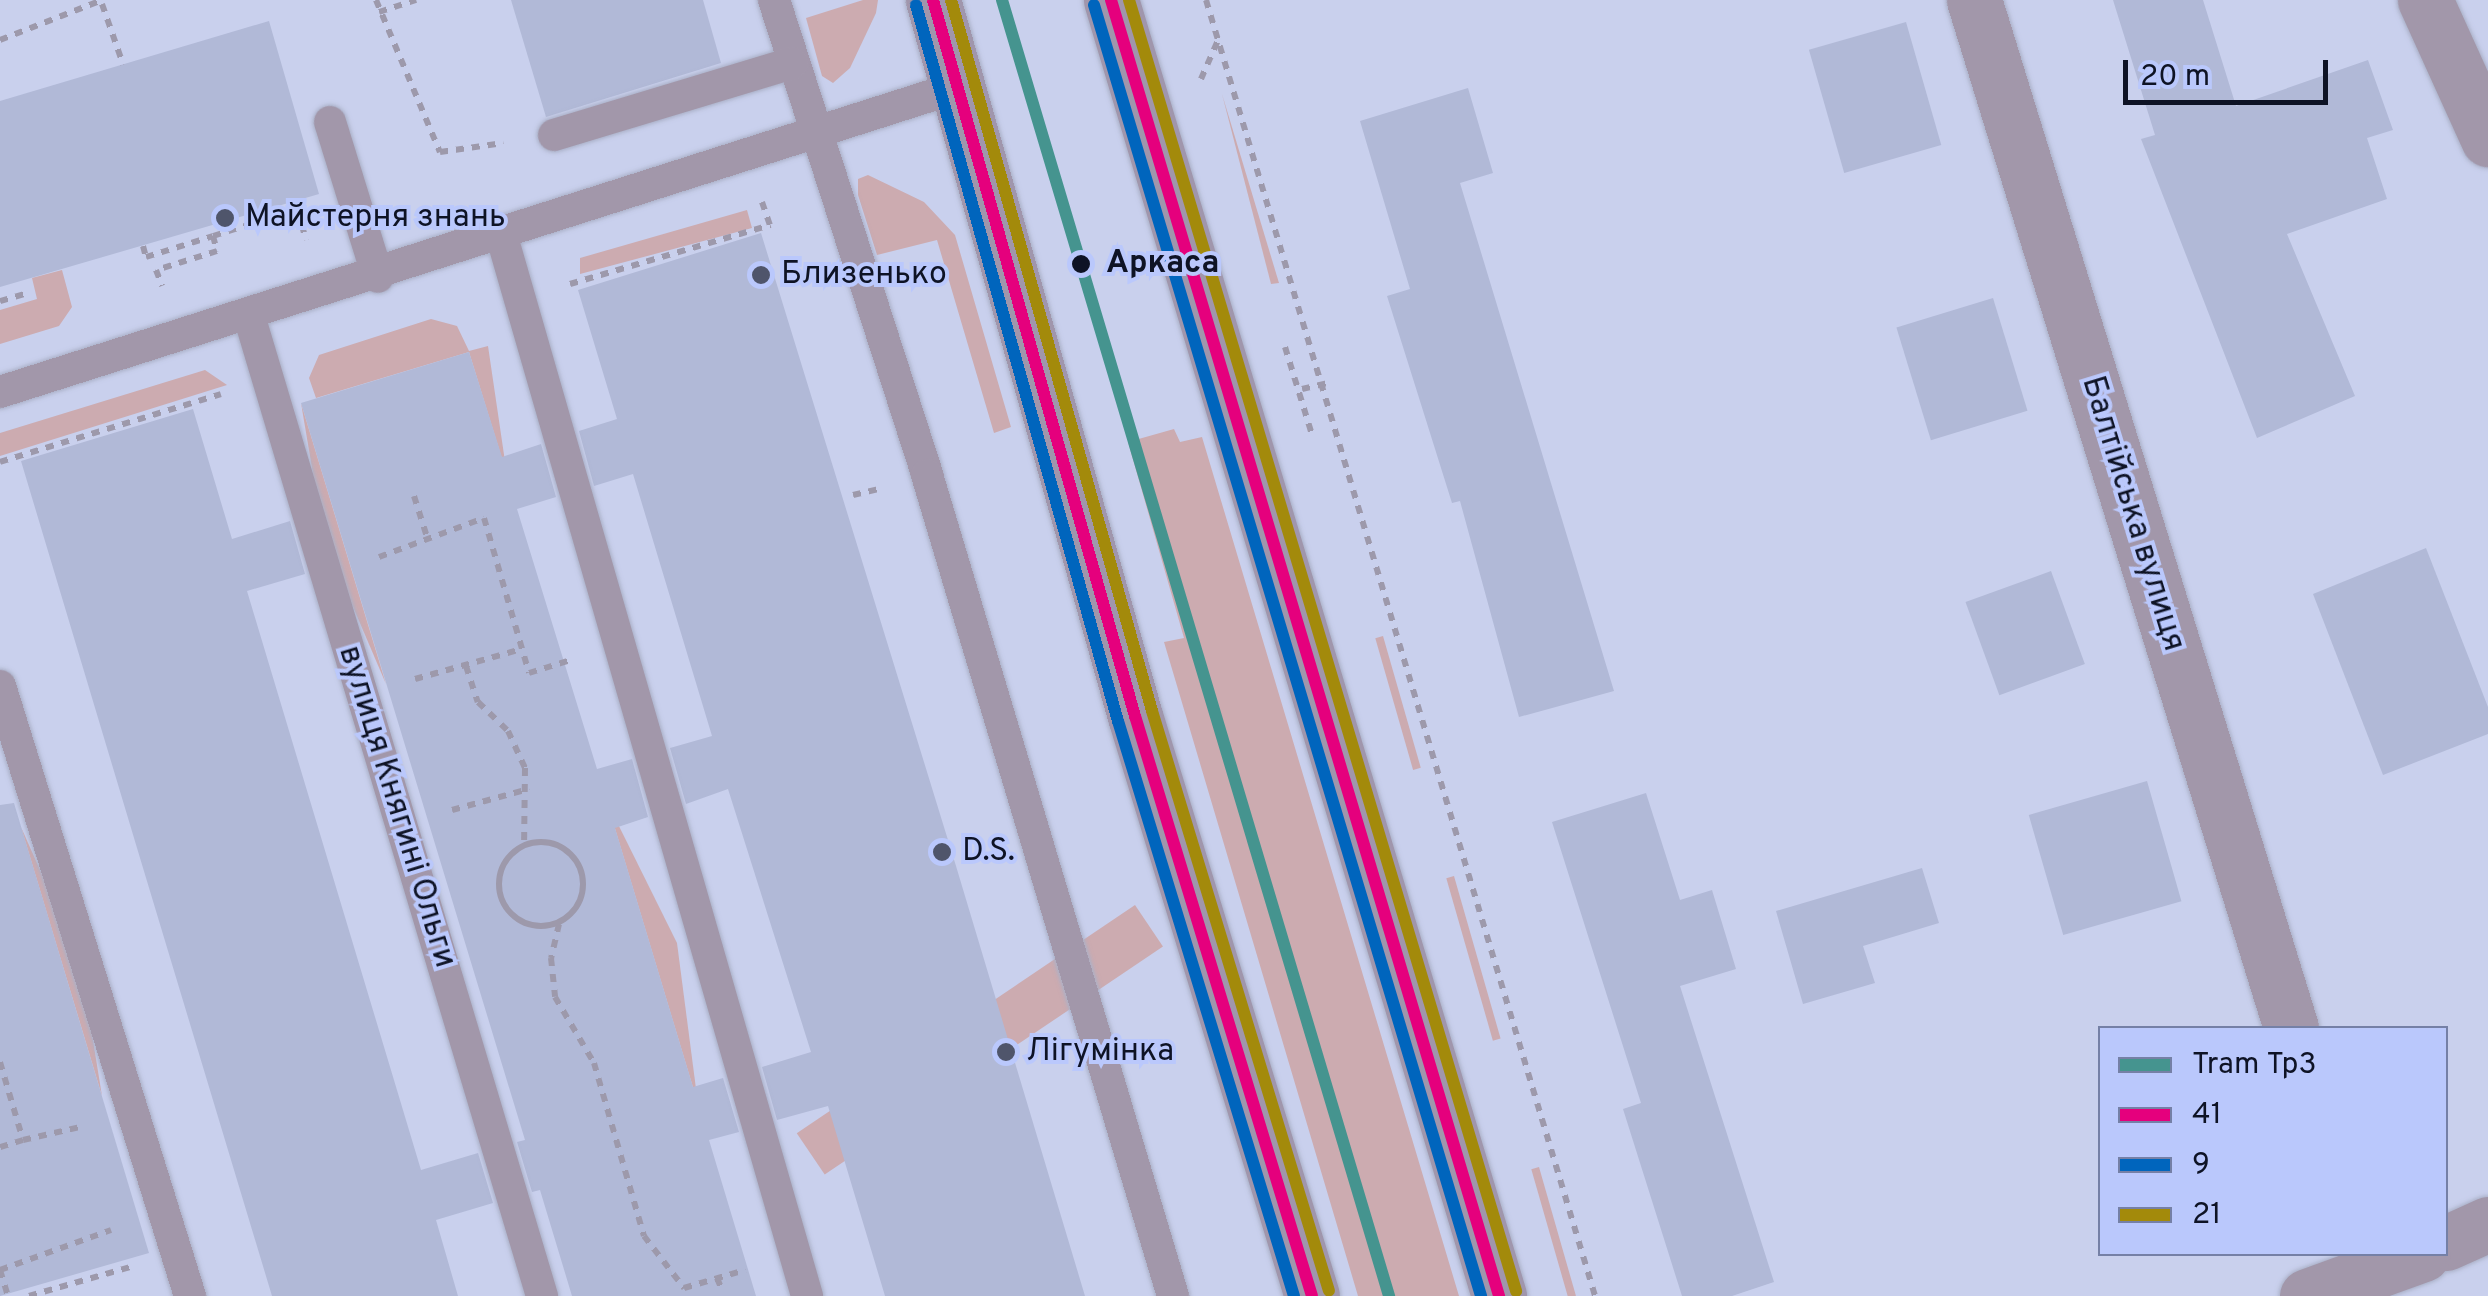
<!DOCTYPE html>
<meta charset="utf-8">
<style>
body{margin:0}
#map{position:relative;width:2488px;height:1296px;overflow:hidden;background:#c9d0ed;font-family:Overpass,sans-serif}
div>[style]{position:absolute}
.green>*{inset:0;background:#ccabb0;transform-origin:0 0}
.building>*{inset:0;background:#b1b9d7;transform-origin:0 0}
.path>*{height:6px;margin-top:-3px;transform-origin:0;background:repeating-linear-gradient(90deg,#9d99ab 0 8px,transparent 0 16px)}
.path>.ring{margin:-3px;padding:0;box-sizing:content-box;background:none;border:6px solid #9d99ab;border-radius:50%}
.roads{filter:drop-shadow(0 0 2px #aab0c7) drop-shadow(0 0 2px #aab0c7)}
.lane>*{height:32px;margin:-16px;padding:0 16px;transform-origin:16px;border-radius:16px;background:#a297aa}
.street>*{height:55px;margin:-27.5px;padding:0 27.5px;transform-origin:27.5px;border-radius:27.5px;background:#a297aa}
.secondary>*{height:55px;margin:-27.5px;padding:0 27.5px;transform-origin:27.5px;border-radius:27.5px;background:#a096ac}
.bus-1>*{height:12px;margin:-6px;padding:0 6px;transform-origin:6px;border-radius:6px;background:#e5007d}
.bus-2>*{height:12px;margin:-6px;padding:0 6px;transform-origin:6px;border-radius:6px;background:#0065bd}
.bus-3>*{height:12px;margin:-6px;padding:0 6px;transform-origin:6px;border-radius:6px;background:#a38a0b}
.tram-1>*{height:12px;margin:-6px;padding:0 6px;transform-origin:6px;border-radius:6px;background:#45948f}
.dots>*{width:28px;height:28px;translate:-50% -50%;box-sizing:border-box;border:5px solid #bac8fc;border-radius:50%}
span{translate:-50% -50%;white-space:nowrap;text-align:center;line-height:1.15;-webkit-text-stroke:8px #bac8fc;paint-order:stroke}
.poi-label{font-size:32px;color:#0e1325}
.left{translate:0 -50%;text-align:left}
.stop-label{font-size:32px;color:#0e1325;font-weight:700}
.street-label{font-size:32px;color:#0e1325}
.legend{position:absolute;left:2098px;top:1026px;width:350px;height:230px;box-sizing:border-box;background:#bac8fc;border:2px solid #7580a6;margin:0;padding:12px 18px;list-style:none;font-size:30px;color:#0e1325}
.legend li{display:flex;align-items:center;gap:20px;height:50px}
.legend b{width:50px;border:2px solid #7580a6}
.scale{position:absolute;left:2123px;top:60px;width:205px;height:45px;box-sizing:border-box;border:5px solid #0e1325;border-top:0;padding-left:12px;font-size:30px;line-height:35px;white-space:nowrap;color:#0e1325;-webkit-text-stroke:8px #bac8fc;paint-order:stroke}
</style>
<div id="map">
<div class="green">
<i style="clip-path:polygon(863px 0,878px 0,876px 13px,850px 68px,833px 83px,822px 76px,806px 18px)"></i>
<i style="clip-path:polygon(1222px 94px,1279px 283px,1271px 284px)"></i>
<i style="clip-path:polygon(868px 175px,924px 202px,955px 235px,1011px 427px,994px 433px,937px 240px,877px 255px,858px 195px,858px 179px)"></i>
<i style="clip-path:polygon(747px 210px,752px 228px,580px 274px,580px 258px)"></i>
<i style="clip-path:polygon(62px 270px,72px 307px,59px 326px,0 344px,0 310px,37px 299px,32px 278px)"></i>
<i style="clip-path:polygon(431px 319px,457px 326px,469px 351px,488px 346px,507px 475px,469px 352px,316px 398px,309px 378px,319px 355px)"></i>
<i style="clip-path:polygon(205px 370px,227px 385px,0 456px,0 433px)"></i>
<i style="clip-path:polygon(301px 403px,386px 684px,324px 539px)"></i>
<i style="clip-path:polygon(1174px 429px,1180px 442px,1202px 437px,1459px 1296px,1358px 1296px,1164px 642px,1184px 638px,1128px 442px)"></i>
<i style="left:1383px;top:636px;width:137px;height:8px;rotate:74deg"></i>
<i style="clip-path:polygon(607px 802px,677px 943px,698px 1104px)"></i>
<i style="clip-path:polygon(21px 827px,80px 960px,102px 1096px)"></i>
<i style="left:1454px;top:876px;width:169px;height:8px;rotate:74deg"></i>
<i style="left:1135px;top:905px;width:50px;height:408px;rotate:56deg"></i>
<i style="left:1539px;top:1167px;width:134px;height:8px;rotate:74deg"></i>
</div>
<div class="building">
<i style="clip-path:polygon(511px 0,703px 0,721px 63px,546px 117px)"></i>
<i style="clip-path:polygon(2113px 0,2203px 0,2236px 106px,2368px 60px,2393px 130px,2367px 138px,2387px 199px,2287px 234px,2355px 396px,2257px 438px,2141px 139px,2155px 135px)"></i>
<i style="clip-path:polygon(269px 21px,319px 194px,0 287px,0 101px)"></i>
<i style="left:1906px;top:22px;width:128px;height:101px;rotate:74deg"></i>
<i style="clip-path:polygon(1468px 88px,1493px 173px,1460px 183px,1614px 691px,1519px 717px,1460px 501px,1452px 503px,1387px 296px,1410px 289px,1360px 121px)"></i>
<i style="clip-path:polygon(761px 233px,956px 866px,1085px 1296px,885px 1296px,828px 1106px,777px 1120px,762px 1067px,811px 1052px,728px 789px,686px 804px,670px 748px,712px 736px,633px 474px,594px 486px,579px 431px,617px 419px,578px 290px)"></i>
<i style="left:1993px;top:298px;width:118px;height:101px;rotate:73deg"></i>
<i style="clip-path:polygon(469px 352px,502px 457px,541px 444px,556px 497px,517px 509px,597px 769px,632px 759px,648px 817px,615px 828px,693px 1087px,723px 1078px,739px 1132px,709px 1140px,756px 1296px,572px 1296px,540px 1190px,532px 1192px,517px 1142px,525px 1140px,301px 403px)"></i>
<i style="clip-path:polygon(193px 409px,232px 539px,290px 521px,305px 574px,247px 591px,421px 1170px,478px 1153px,493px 1203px,436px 1220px,458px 1296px,272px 1296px,137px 848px,21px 461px)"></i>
<i style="clip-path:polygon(2426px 548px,2488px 707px,2488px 734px,2383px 775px,2313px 594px)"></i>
<i style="left:2051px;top:571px;width:99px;height:91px;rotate:70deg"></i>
<i style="left:2147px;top:781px;width:125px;height:123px;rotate:74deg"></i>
<i style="clip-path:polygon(1646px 793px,1680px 900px,1712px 890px,1736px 969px,1680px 986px,1774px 1282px,1732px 1296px,1682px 1296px,1623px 1109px,1641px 1103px,1552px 822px)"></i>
<i style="clip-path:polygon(14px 803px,149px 1253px,0 1296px,0 805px)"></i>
<i style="clip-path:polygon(1922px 868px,1939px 923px,1863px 946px,1875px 983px,1803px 1004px,1776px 911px)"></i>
</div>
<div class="path">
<i style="left:376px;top:0;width:165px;rotate:67.2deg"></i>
<i style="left:440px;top:152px;width:64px;rotate:-8.1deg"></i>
<i style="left:1206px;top:0;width:1353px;rotate:73.29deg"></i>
<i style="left:102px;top:4px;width:64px;rotate:70.7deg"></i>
<i style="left:379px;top:12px;width:39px;rotate:-18deg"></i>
<i style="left:0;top:40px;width:110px;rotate:-21.4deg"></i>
<i style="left:1201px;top:79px;width:43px;rotate:-66.4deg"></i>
<i style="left:762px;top:202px;width:24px;rotate:71deg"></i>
<i style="left:213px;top:236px;width:89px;rotate:-17.6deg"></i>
<i style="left:298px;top:209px;width:32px;rotate:76deg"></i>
<i style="left:143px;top:246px;width:11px;rotate:75deg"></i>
<i style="left:146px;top:257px;width:70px;rotate:-17.4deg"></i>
<i style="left:213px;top:236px;width:16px;rotate:75deg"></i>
<i style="left:217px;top:251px;width:64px;rotate:162.7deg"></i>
<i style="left:156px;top:270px;width:17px;rotate:69deg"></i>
<i style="left:570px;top:284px;width:209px;rotate:-16.4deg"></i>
<i style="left:0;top:301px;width:25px;rotate:-16deg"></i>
<i style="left:1285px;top:347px;width:92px;rotate:72.9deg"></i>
<i style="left:1302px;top:389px;width:26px;rotate:-13deg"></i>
<i style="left:0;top:462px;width:231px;rotate:-17.1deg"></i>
<i style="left:853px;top:495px;width:26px;rotate:-13deg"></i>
<i style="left:414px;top:496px;width:43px;rotate:72.4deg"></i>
<i style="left:379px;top:557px;width:112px;rotate:-20.4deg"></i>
<i style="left:484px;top:518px;width:161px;rotate:73.8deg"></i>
<i style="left:529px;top:673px;width:44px;rotate:-17.2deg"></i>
<i style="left:466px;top:666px;width:38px;rotate:72deg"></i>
<i style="left:478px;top:702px;width:42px;rotate:44deg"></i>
<i style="left:508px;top:731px;width:41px;rotate:65.3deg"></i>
<i style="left:525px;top:768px;width:77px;rotate:90.7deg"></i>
<i style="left:415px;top:679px;width:111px;rotate:-15.7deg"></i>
<i style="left:452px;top:810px;width:80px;rotate:-15.3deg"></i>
<i class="ring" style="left:499px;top:842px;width:78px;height:78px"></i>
<i style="left:559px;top:924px;width:35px;rotate:103deg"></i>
<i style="left:551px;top:958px;width:39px;rotate:84deg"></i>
<i style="left:555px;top:997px;width:77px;rotate:59.4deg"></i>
<i style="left:594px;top:1063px;width:180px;rotate:73.9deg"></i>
<i style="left:644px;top:1236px;width:66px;rotate:52.4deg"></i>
<i style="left:684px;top:1288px;width:64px;rotate:-16.4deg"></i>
<i style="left:0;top:1062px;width:81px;rotate:73.6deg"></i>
<i style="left:23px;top:1140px;width:24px;rotate:163deg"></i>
<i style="left:23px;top:1140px;width:58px;rotate:-12.8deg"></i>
<i style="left:0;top:1270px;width:118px;rotate:-19.8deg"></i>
<i style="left:0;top:1270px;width:27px;rotate:73deg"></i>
<i style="left:717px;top:1278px;width:15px;rotate:67deg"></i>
<i style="left:29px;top:1296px;width:105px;rotate:-16deg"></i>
</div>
<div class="roads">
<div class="lane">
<i style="left:774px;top:0;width:499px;rotate:72.1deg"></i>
<i style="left:927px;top:475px;width:857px;rotate:73.32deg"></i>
<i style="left:330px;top:122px;width:162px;rotate:72.8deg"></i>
<i style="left:554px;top:135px;width:249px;rotate:-16.8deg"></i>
<i style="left:502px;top:237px;width:1102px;rotate:73.93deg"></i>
<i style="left:250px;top:319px;width:1020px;rotate:73.36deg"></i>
<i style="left:0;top:392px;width:1005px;rotate:-17.66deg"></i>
<i style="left:0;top:686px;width:639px;rotate:72.7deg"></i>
</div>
<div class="street">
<i style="left:1974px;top:0;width:1076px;rotate:72.86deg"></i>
<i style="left:2425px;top:0;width:153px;rotate:65.6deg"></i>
<i style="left:2446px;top:1243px;width:46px;rotate:-24.3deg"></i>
<i style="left:2307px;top:1296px;width:123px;rotate:-19.9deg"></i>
</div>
<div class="secondary">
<i style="left:933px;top:0;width:744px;rotate:74.25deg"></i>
<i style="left:1135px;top:716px;width:606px;rotate:73.03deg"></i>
<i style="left:1111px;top:0;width:1353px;rotate:73.33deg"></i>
</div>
</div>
<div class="bus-1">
<i style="left:933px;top:0;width:744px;rotate:74.25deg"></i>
<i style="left:1135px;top:716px;width:606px;rotate:73.03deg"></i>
<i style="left:1111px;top:0;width:1353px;rotate:73.33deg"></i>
</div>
<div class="bus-2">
<i style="left:916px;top:5px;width:744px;rotate:74.25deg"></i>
<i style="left:1118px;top:721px;width:601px;rotate:72.98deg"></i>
<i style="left:1094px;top:5px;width:1348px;rotate:73.31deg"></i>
</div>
<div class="bus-3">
<i style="left:951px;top:0;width:739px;rotate:74.21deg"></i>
<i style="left:1152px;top:711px;width:606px;rotate:73.03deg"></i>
<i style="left:1129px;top:0;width:1348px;rotate:73.31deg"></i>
</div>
<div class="tram-1">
<i style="left:1002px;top:0;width:1353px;rotate:73.37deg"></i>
</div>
<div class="dots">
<i style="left:225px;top:218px;background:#4f556b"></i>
<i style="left:1081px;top:264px;background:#0e1325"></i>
<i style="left:761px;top:275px;background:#4f556b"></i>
<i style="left:942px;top:852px;background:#4f556b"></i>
<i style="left:1006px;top:1052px;background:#4f556b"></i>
</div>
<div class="poi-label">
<span class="left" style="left:245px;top:218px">Майстерня знань</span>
<span class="left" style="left:781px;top:275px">Близенько</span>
<span class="left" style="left:962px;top:852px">D.S.</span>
<span class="left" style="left:1026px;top:1052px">Лігумінка</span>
</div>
<div class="stop-label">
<span class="left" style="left:1106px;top:264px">Аркаса</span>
</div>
<div class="street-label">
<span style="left:2132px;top:514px;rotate:73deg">Балтійська вулиця</span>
<span style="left:396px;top:807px;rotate:73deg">вулиця Княгині Ольги</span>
</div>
<ul class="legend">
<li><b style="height:12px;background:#45948f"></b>Tram Тр3</li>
<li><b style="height:12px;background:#e5007d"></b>41</li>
<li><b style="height:12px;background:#0065bd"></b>9</li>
<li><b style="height:12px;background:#a38a0b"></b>21</li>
</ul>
<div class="scale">20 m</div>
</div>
